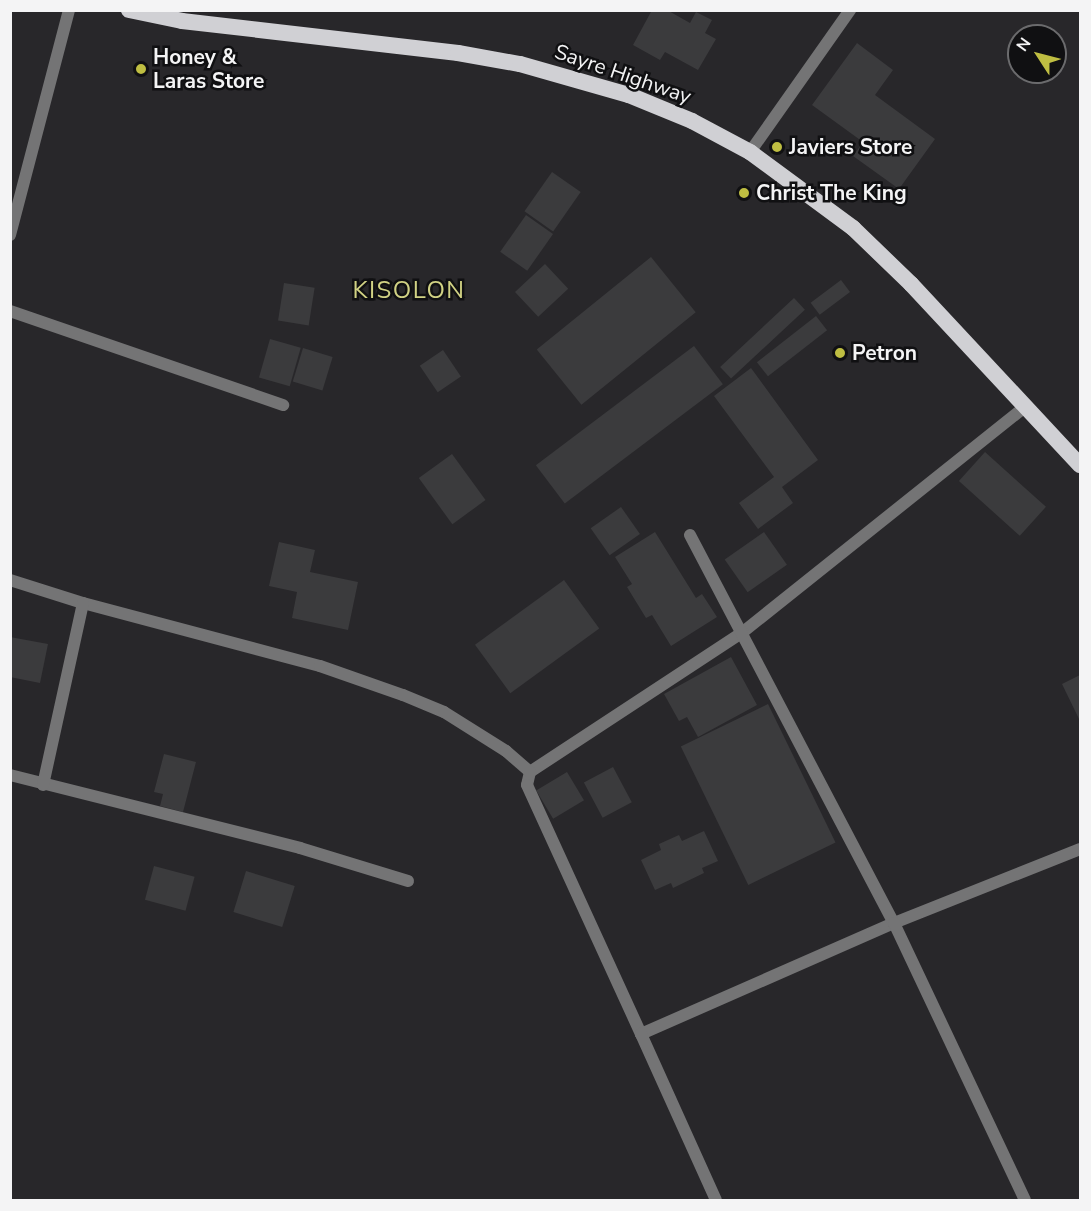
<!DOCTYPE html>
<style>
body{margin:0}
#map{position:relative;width:1091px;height:1211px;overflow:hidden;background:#28272a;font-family:"Nunito Sans",sans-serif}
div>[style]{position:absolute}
.building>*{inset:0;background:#3b3b3d;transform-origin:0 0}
.minor>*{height:12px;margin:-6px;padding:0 6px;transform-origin:6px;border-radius:6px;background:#747475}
.trunk>*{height:16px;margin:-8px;padding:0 8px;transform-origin:8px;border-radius:8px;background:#d0d0d4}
.dots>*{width:16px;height:16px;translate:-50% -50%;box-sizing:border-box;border:3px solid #101012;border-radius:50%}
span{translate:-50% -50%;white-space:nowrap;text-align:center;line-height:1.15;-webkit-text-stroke:5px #101012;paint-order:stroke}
.poi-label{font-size:21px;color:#f4f4f5;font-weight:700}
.left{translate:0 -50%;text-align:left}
.street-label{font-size:21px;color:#f4f4f5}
.quarter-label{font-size:24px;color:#d1d284;letter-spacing:1.5px}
.frame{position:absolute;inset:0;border:12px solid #f4f4f5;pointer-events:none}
.north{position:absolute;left:1007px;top:24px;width:60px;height:60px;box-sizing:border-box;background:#101012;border:2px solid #6b6b6d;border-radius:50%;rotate:306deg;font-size:16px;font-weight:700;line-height:24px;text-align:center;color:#f4f4f5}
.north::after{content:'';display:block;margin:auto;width:21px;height:27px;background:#bfbe42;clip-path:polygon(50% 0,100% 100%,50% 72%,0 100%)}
</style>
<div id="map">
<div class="building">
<i style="clip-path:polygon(652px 10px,667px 10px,690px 23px,696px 12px,712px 20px,705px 33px,716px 39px,698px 70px,665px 52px,660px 60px,633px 45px)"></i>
<i style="clip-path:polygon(857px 43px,893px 70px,875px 95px,935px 139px,899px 189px,853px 156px,863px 142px,812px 105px)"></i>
<i style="left:552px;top:172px;width:35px;height:48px;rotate:35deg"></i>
<i style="left:526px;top:215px;width:33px;height:45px;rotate:35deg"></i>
<i style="left:651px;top:257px;width:71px;height:147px;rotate:51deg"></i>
<i style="left:545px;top:264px;width:34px;height:41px;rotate:47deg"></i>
<i style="left:841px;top:280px;width:15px;height:38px;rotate:53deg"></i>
<i style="left:284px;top:283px;width:31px;height:38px;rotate:9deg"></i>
<i style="left:794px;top:298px;width:16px;height:101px;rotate:47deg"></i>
<i style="left:816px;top:316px;width:18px;height:75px;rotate:52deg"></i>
<i style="left:270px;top:339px;width:32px;height:40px;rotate:16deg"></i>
<i style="left:694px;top:346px;width:48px;height:198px;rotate:53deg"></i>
<i style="left:303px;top:348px;width:31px;height:35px;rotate:17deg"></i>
<i style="left:443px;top:350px;width:32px;height:28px;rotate:56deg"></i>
<i style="clip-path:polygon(751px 368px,818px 460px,782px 487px,793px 503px,758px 529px,739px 503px,774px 477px,714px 396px)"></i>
<i style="left:985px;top:452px;width:82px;height:39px;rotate:42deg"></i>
<i style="left:452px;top:454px;width:57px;height:41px;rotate:54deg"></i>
<i style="left:621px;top:507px;width:33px;height:37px;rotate:55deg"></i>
<i style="clip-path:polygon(655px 532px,696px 598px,702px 594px,717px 617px,671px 646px,652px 615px,646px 618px,627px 587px,632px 584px,615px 557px)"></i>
<i style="left:764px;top:532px;width:40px;height:48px;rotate:55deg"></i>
<i style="clip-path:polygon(279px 542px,315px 550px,310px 572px,358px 582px,348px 630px,292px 618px,297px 592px,269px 586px)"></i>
<i style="left:564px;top:580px;width:60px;height:110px;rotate:54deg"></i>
<i style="clip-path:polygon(10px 637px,48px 644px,40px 683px,10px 677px)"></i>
<i style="clip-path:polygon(731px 657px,757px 705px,698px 737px,687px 717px,679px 721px,664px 694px)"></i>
<i style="clip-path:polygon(1080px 675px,1080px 721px,1062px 684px)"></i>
<i style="left:768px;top:704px;width:154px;height:97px;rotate:64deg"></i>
<i style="clip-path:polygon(164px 754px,196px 762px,183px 812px,160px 806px,163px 794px,154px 792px)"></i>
<i style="left:613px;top:767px;width:40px;height:33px;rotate:62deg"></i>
<i style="left:567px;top:772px;width:33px;height:36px;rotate:59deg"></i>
<i style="clip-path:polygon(704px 831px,718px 861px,702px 868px,704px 873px,673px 888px,671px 883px,655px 890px,641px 860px,661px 850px,659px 844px,679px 835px,682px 841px)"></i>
<i style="left:154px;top:866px;width:42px;height:35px;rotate:15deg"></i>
<i style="left:246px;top:871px;width:51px;height:43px;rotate:17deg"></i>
</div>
<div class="minor">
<i style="left:750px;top:152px;width:174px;rotate:-54.8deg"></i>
<i style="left:10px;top:235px;width:233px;rotate:-75.3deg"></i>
<i style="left:10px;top:311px;width:289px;rotate:19deg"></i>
<i style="left:1026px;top:406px;width:362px;rotate:141.4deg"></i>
<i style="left:743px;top:632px;width:255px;rotate:146.7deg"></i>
<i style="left:530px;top:772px;width:13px;rotate:103deg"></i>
<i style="left:527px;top:785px;width:274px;rotate:65.4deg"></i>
<i style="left:641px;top:1034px;width:276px;rotate:-23.7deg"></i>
<i style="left:894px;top:923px;width:200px;rotate:-21.7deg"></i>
<i style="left:690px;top:535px;width:438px;rotate:62.3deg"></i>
<i style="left:894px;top:923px;width:306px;rotate:64.7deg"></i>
<i style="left:10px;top:580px;width:77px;rotate:17.5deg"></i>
<i style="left:83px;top:603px;width:245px;rotate:14.9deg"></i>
<i style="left:320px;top:666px;width:88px;rotate:19.3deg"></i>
<i style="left:403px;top:695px;width:44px;rotate:22.5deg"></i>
<i style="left:444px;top:712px;width:73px;rotate:32.2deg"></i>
<i style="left:506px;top:751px;width:32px;rotate:41deg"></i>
<i style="left:10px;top:775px;width:299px;rotate:14.1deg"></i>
<i style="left:300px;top:848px;width:113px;rotate:17deg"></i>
<i style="left:43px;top:785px;width:186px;rotate:-77.6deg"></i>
<i style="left:641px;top:1034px;width:182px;rotate:65.7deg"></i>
</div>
<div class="trunk">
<i style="left:129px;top:10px;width:54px;rotate:11.7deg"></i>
<i style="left:182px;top:21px;width:278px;rotate:6.6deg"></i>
<i style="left:458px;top:53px;width:63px;rotate:10.1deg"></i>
<i style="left:520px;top:64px;width:113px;rotate:15.9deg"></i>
<i style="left:629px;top:95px;width:68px;rotate:22.4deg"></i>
<i style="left:692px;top:121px;width:66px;rotate:28.1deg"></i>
<i style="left:750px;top:152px;width:128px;rotate:36.4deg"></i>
<i style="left:853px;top:228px;width:81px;rotate:44deg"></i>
<i style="left:911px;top:284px;width:248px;rotate:47deg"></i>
</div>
<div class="dots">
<i style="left:141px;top:69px;background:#bfbe42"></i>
<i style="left:777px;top:147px;background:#bfbe42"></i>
<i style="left:744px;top:193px;background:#bfbe42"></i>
<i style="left:840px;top:353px;background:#bfbe42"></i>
</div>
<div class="poi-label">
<span class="left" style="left:153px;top:69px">Honey &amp;<br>Laras Store</span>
<span class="left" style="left:789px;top:147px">Javiers Store</span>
<span class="left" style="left:756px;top:193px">Christ The King</span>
<span class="left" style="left:852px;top:353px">Petron</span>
</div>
<div class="street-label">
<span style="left:623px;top:74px;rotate:19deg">Sayre Highway</span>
</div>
<div class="quarter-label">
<span style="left:409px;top:291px">KISOLON</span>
</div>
<div class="frame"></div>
<div class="north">N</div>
</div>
